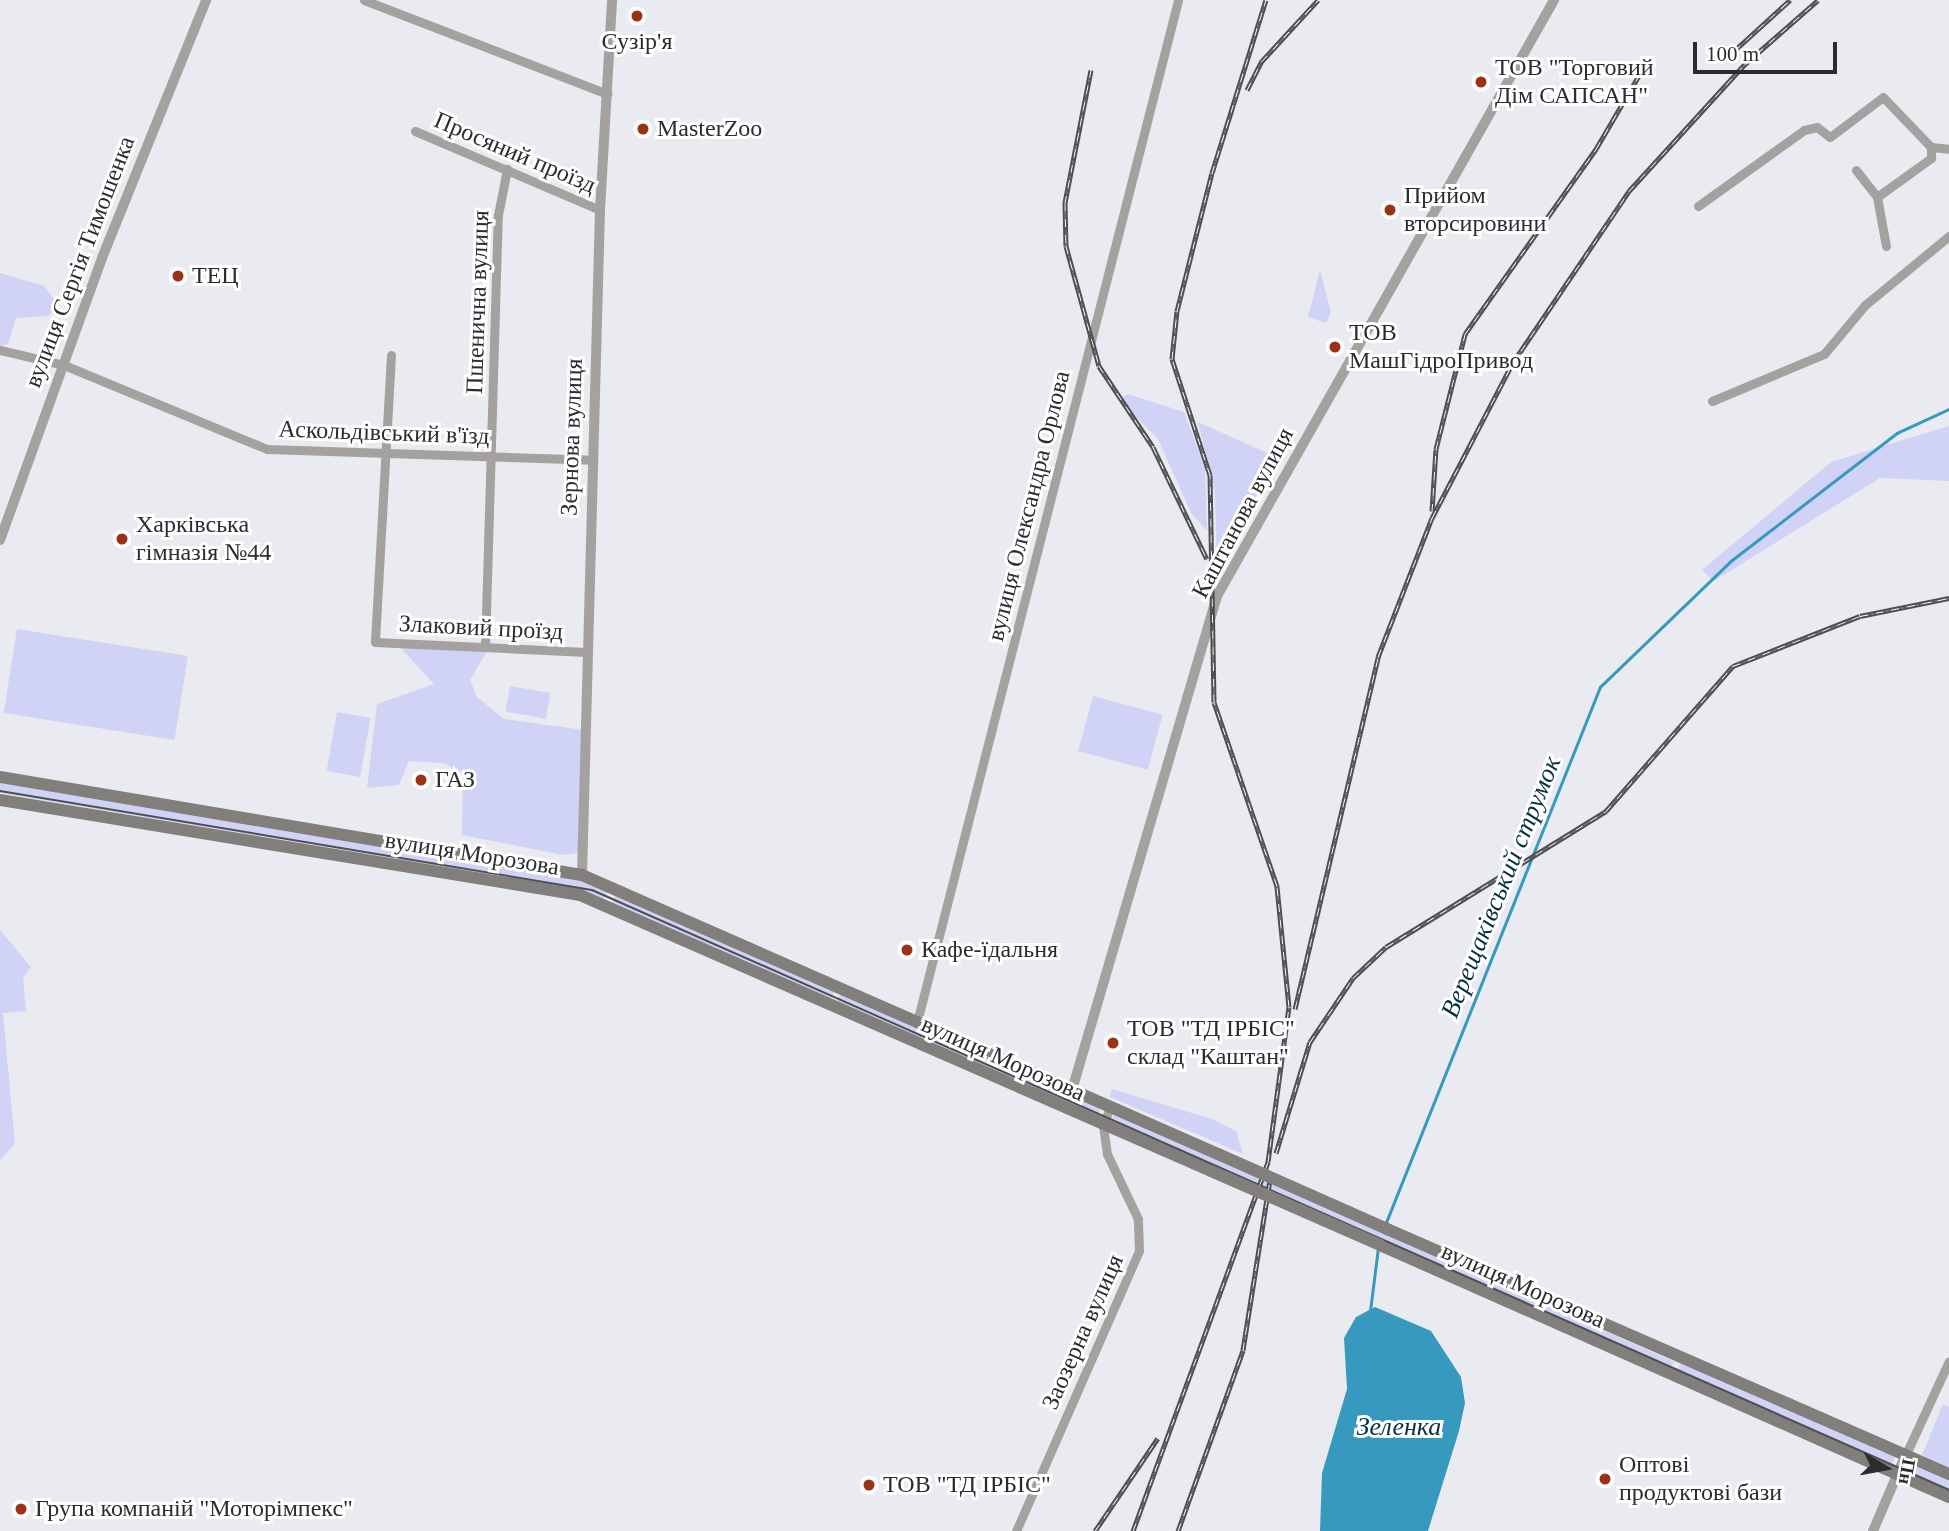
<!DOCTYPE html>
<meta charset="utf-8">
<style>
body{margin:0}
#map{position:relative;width:1949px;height:1531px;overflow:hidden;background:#eaebf1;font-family:"Times New Roman",serif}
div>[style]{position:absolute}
.green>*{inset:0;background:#d0d2f6;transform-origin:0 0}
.water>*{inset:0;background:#3699bd}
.stream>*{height:2.5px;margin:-1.25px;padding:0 1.25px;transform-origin:1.25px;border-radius:1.25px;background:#3699bd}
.minor>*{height:9px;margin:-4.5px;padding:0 4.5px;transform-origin:4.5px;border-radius:4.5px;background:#a4a1a0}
.tertiary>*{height:10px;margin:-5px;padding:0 5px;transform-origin:5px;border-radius:5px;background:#a4a1a0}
.secondary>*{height:12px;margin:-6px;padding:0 6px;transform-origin:6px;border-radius:6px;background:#817e7b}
.tram>*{height:2px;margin:-1px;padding:0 1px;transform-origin:1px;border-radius:1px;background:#4e4f51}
.rail>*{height:5px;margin-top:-2.5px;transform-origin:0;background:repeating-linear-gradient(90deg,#fff 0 8px,#4e4f51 0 16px);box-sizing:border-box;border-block:2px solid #4e4f51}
.secondary-bridge>*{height:12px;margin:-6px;padding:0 6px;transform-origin:6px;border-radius:6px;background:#817e7b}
.dots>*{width:19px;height:19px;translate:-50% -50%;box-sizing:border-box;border:4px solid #fff;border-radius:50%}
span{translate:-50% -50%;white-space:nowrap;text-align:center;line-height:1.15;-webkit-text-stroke:6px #fff;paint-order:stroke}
.poi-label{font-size:24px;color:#2b2c2e}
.left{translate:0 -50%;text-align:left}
.street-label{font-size:24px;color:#2b2c2e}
.water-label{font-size:26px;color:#053242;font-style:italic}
.north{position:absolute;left:1851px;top:1433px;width:70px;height:70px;-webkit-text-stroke:5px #fff;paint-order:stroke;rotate:100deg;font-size:19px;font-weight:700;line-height:28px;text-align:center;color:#2b2c2e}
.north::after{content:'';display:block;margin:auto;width:24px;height:32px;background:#2b2c2e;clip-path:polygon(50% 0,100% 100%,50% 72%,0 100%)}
.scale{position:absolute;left:1693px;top:42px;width:144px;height:32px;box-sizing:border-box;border:4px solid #2b2c2e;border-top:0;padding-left:9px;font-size:21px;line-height:24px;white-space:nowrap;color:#2b2c2e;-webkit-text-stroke:5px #fff;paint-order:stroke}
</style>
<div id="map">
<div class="green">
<i style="clip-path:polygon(1320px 270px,1331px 312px,1326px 323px,1308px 317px)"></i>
<i style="clip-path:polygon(0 273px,44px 286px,58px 304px,49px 316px,16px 318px,8px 344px,0 346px)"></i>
<i style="clip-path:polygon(1128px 394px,1184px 412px,1205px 468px,1207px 531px,1191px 513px,1158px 439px,1119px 400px)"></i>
<i style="clip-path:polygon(1198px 422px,1278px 458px,1217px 571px,1215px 493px)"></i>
<i style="clip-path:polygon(1949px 426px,1949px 481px,1880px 478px,1714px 581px,1702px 570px,1831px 462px)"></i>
<i style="left:17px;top:629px;width:173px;height:85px;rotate:9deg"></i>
<i style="clip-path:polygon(396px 643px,487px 651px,470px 680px,477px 697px,504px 719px,584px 730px,583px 852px,563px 855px,462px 835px,463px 773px,444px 763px,409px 761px,399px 785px,367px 788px,377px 704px,434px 684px)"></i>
<i style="left:510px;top:686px;width:41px;height:26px;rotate:10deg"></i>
<i style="left:1093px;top:696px;width:72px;height:57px;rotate:15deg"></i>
<i style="left:337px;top:712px;width:34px;height:60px;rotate:10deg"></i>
<i style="clip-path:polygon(0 781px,574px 876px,610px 888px,604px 899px,567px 887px,0 793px)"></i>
<i style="left:617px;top:892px;width:239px;height:12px;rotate:24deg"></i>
<i style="clip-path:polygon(0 930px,31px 967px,23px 978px,26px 1011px,3px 1013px,15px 1144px,0 1160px)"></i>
<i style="clip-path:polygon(841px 992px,1101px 1108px,1097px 1117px,836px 1004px)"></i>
<i style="clip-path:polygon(1112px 1089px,1212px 1119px,1236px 1131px,1243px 1154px,1110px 1097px)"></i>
<i style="left:1115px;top:1113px;width:612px;height:12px;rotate:24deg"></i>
<i style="left:1681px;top:1362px;width:234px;height:12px;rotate:23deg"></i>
<i style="clip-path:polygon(1943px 1404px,1949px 1407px,1949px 1467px,1922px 1455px)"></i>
<i style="clip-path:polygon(1907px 1458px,1949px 1477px,1949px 1494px,1901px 1472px)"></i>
</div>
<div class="water">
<i style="clip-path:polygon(1375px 1307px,1431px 1331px,1461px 1377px,1465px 1403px,1459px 1431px,1428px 1531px,1320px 1531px,1322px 1473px,1347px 1389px,1344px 1338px,1356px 1317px)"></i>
</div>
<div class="stream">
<i style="left:1385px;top:1225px;width:579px;rotate:-68.22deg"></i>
<i style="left:1600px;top:687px;width:183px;rotate:-43.9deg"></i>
<i style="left:1732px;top:560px;width:208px;rotate:-37.6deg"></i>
<i style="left:1897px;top:433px;width:57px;rotate:-24.8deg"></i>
<i style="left:1370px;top:1311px;width:64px;rotate:-82.8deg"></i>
</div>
<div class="minor">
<i style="left:364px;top:0;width:261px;rotate:21.1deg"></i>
<i style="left:415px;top:131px;width:201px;rotate:23.1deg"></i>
<i style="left:1856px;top:170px;width:34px;rotate:52deg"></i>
<i style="left:1698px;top:206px;width:130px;rotate:-35.6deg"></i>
<i style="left:1804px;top:130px;width:13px;rotate:-13deg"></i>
<i style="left:1817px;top:127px;width:16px;rotate:38deg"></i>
<i style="left:1830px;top:137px;width:66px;rotate:-37deg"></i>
<i style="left:1883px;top:97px;width:69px;rotate:46.2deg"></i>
<i style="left:1931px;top:147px;width:18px;rotate:6deg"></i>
<i style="left:1886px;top:246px;width:50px;rotate:-100.4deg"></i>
<i style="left:1877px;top:197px;width:67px;rotate:-35.8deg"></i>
<i style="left:1931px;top:158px;width:11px;rotate:-90deg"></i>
<i style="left:0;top:350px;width:66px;rotate:13.2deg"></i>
<i style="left:64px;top:365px;width:220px;rotate:22.5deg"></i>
<i style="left:267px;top:449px;width:326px;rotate:1.9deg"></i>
<i style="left:391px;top:355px;width:287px;rotate:93.2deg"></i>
<i style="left:375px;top:642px;width:211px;rotate:2.7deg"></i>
<i style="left:1712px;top:401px;width:121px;rotate:-22.8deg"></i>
<i style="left:1824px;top:354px;width:64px;rotate:-50.1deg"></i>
<i style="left:1865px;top:305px;width:109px;rotate:-39.4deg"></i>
<i style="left:485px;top:647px;width:432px;rotate:-88.3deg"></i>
<i style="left:498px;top:215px;width:47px;rotate:-78.9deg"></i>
<i style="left:917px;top:1022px;width:1055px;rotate:-75.67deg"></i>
<i style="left:1906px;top:1454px;width:102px;rotate:-65.2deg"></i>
<i style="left:1016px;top:1531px;width:306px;rotate:-66.3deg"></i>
<i style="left:1139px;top:1251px;width:32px;rotate:-92deg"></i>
<i style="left:1138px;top:1219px;width:72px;rotate:-115.5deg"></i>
<i style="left:1107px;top:1154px;width:28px;rotate:-98deg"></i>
<i style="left:1103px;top:1126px;width:20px;rotate:-70deg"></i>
</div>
<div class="tertiary">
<i style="left:0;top:540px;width:300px;rotate:-70.1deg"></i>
<i style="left:102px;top:258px;width:278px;rotate:-68deg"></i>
<i style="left:582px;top:875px;width:665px;rotate:-88.45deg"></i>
<i style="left:600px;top:210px;width:210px;rotate:-86.7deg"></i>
<i style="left:1072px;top:1090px;width:515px;rotate:-73.64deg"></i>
<i style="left:1217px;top:596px;width:685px;rotate:-60.51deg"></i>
<i style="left:1873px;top:1531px;width:84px;rotate:-66.8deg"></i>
</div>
<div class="secondary">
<i style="left:0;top:777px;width:590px;rotate:9.56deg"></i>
<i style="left:582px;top:875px;width:695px;rotate:23.69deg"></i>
<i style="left:0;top:800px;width:588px;rotate:9.3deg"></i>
<i style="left:580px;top:895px;width:689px;rotate:23.62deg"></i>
<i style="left:1387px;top:1229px;width:613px;rotate:23.55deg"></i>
<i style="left:1380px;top:1245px;width:622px;rotate:23.89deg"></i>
</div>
<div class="tram">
<i style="left:0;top:791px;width:600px;rotate:9.49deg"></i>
<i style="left:592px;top:890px;width:1484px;rotate:23.85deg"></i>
</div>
<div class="rail">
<i style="left:1734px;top:51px;width:76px;rotate:-42.3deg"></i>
<i style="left:1091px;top:70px;width:136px;rotate:101.1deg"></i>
<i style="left:1065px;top:203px;width:43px;rotate:88.7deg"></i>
<i style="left:1066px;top:246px;width:124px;rotate:74.6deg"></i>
<i style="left:1099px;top:366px;width:97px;rotate:56.3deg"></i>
<i style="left:1153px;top:447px;width:124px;rotate:64.3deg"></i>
<i style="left:1247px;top:90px;width:33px;rotate:-63deg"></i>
<i style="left:1262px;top:61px;width:83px;rotate:-47.4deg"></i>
<i style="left:1432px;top:511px;width:62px;rotate:-86.3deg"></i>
<i style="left:1436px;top:449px;width:119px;rotate:-75.8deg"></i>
<i style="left:1465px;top:334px;width:227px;rotate:-54.7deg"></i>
<i style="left:1596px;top:149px;width:95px;rotate:-59.7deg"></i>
<i style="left:1295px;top:1009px;width:362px;rotate:-76.7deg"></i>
<i style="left:1378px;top:657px;width:149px;rotate:-68.8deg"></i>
<i style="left:1432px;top:518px;width:174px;rotate:-62.5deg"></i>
<i style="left:1512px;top:364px;width:209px;rotate:-55.9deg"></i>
<i style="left:1629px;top:191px;width:172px;rotate:-47.6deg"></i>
<i style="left:1745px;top:64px;width:97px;rotate:-41.2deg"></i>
<i style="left:1276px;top:1153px;width:116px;rotate:-73deg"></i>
<i style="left:1310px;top:1042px;width:77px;rotate:-56.1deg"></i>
<i style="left:1353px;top:978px;width:45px;rotate:-43.2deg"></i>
<i style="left:1386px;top:947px;width:259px;rotate:-31.7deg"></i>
<i style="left:1606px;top:811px;width:193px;rotate:-48.8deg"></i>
<i style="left:1733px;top:666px;width:136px;rotate:-21.5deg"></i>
<i style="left:1860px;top:616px;width:91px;rotate:-11.4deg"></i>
<i style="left:1095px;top:1531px;width:112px;rotate:-55.9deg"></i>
<i style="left:1133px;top:1531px;width:393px;rotate:-69.9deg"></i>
<i style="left:1268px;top:1162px;width:156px;rotate:-82.3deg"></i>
<i style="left:1289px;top:1007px;width:122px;rotate:-95.7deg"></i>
<i style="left:1277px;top:886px;width:194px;rotate:-108.9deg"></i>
<i style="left:1214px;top:702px;width:227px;rotate:-91deg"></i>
<i style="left:1210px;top:475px;width:122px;rotate:-108.1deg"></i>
<i style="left:1172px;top:359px;width:48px;rotate:-84.1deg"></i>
<i style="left:1177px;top:311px;width:142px;rotate:-75.8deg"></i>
<i style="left:1212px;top:173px;width:181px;rotate:-72.7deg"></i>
<i style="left:1178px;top:1531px;width:192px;rotate:-70.2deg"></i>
<i style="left:1243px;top:1350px;width:172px;rotate:-81deg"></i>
</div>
<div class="secondary-bridge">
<i style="left:1218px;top:1154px;width:185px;rotate:23.9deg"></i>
<i style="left:1211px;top:1171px;width:184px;rotate:23.6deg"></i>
</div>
<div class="dots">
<i style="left:637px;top:16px;background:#9a3216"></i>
<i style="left:1481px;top:82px;background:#9a3216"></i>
<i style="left:643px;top:129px;background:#9a3216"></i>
<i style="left:1390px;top:210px;background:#9a3216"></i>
<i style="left:178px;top:276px;background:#9a3216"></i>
<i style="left:1335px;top:347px;background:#9a3216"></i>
<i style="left:122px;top:539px;background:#9a3216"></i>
<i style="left:421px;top:780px;background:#9a3216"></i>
<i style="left:907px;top:950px;background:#9a3216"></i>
<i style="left:1113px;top:1043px;background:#9a3216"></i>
<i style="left:1605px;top:1479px;background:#9a3216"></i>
<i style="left:869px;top:1485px;background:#9a3216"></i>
<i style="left:21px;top:1509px;background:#9a3216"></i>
</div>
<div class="poi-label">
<span style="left:637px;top:42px">Сузір'я</span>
<span class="left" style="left:1495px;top:82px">ТОВ "Торговий<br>Дім САПСАН"</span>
<span class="left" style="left:657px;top:129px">MasterZoo</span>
<span class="left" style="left:1404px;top:210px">Прийом<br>вторсировини</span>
<span class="left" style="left:192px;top:276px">ТЕЦ</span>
<span class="left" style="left:1349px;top:347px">ТОВ<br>МашГідроПривод</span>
<span class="left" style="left:136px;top:539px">Харківська<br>гімназія №44</span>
<span class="left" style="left:435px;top:780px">ГАЗ</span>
<span class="left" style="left:921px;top:950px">Кафе-їдальня</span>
<span class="left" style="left:1127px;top:1043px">ТОВ "ТД ІРБІС"<br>склад "Каштан"</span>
<span class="left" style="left:1619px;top:1479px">Оптові<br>продуктові бази</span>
<span class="left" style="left:883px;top:1485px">ТОВ "ТД ІРБІС"</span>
<span class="left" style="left:35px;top:1509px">Група компаній "Моторімпекс"</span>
</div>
<div class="street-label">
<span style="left:515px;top:153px;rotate:23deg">Просяний проїзд</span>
<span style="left:80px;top:262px;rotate:-69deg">вулиця Сергія Тимошенка</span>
<span style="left:478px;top:302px;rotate:-88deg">Пшенична вулиця</span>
<span style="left:384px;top:433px;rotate:2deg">Аскольдівський в'їзд</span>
<span style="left:572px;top:437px;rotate:-88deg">Зернова вулиця</span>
<span style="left:1029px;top:506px;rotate:-76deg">вулиця Олександра Орлова</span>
<span style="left:1243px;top:513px;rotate:-62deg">Каштанова вулиця</span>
<span style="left:481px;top:628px;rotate:3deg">Злаковий проїзд</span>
<span style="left:472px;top:854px;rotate:9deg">вулиця Морозова</span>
<span style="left:1003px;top:1059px;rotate:24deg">вулиця Морозова</span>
<span style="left:1523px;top:1286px;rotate:24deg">вулиця Морозова</span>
<span style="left:1083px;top:1332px;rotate:-66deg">Заозерна вулиця</span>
</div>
<div class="water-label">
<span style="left:1501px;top:887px;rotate:-68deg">Верещаківський струмок</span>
<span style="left:1399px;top:1427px">Зеленка</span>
</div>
<div class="north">Пн</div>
<div class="scale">100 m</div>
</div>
